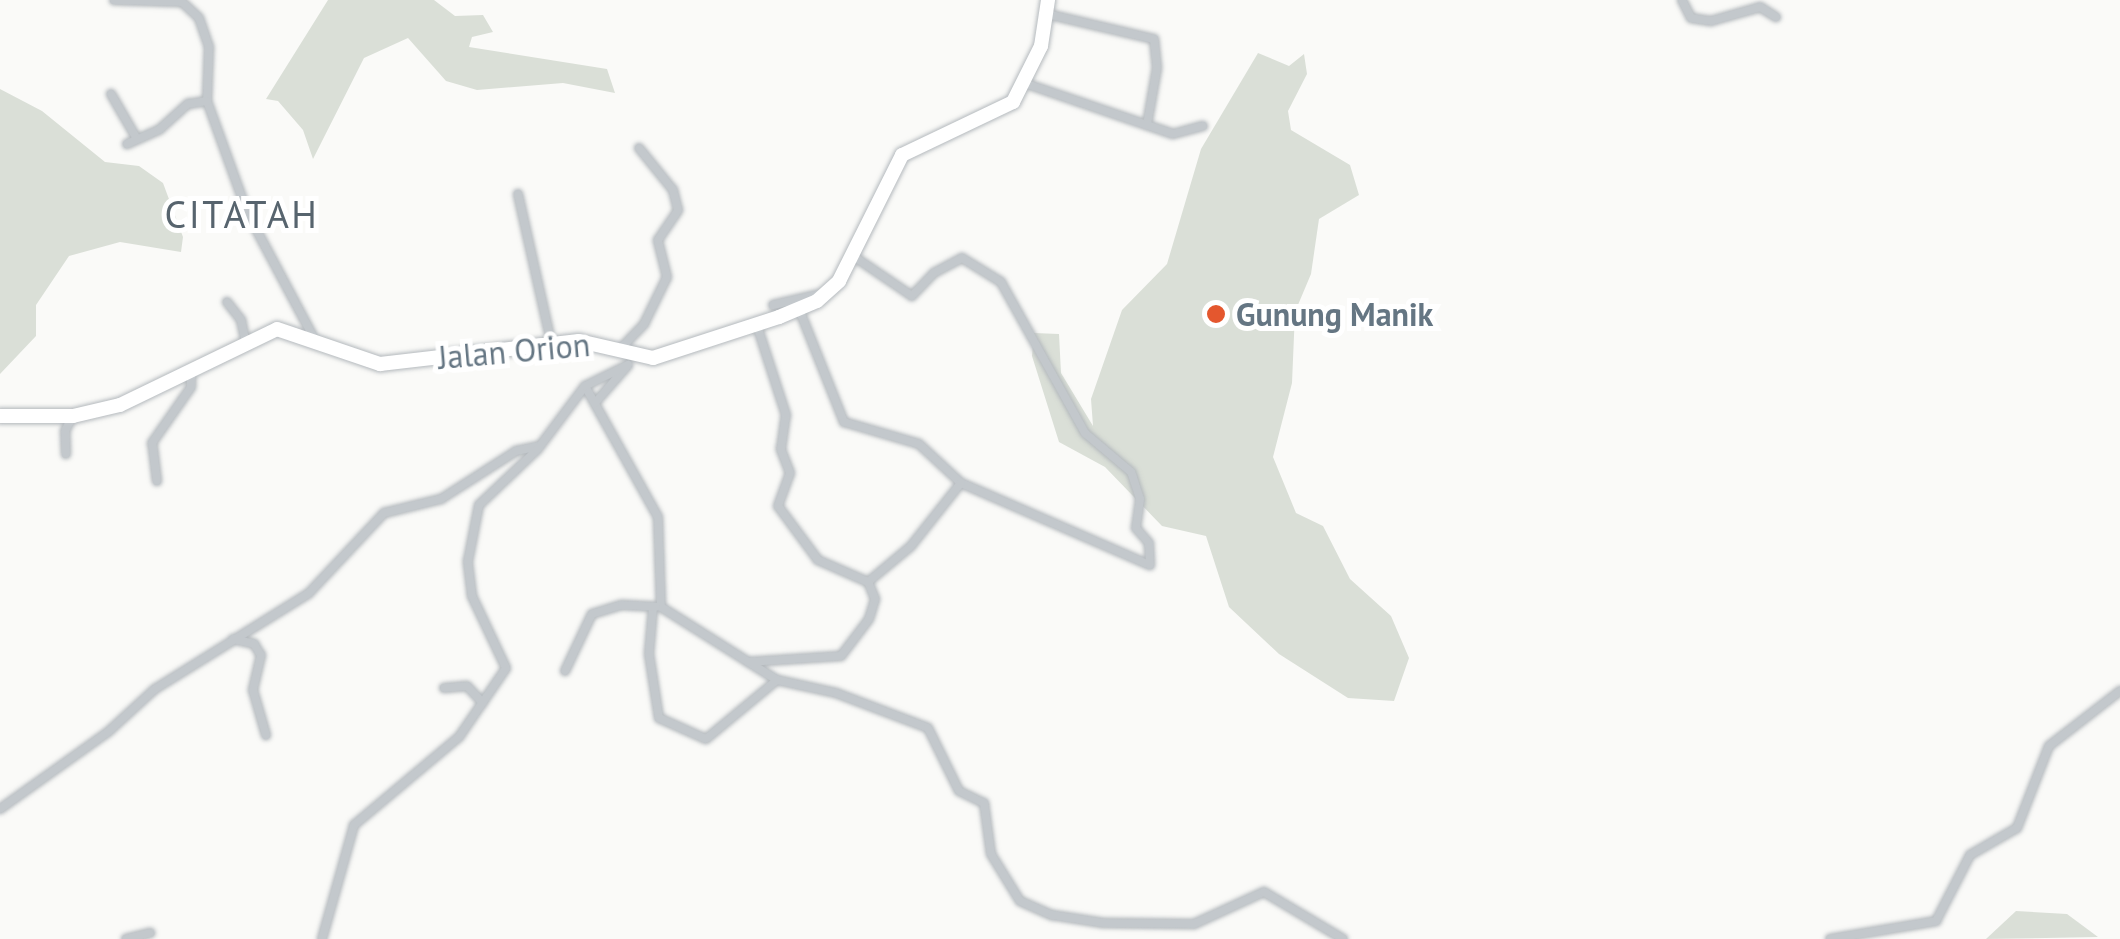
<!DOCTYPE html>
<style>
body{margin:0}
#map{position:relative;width:2120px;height:939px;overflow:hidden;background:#fafaf8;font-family:"PT Sans",sans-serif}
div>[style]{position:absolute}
.green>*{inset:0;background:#dadfd7}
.roads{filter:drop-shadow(0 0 2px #b4b9bd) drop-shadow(0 0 2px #b4b9bd)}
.street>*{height:8px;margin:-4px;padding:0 4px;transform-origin:4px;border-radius:4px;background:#c3c8cc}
.highway>*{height:14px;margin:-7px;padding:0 7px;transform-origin:7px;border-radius:7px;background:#fff}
.dots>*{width:28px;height:28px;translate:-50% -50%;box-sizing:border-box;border:5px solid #fff;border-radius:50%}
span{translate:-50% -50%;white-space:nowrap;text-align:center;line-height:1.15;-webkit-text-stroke:10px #fff;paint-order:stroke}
.poi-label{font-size:32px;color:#657683;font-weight:700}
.left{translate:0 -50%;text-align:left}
.street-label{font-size:32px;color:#657683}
.quarter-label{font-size:38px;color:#57646e;letter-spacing:2.5px}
</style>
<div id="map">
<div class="green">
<i style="clip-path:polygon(328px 0,434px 0,455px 16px,483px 15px,493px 32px,472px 37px,469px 47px,607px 69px,615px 93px,563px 83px,477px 90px,446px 81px,408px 38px,364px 58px,313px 159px,303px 130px,278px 101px,266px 99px)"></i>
<i style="clip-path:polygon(1258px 53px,1289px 66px,1304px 54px,1307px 74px,1288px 111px,1291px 130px,1350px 165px,1359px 195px,1319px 219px,1311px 274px,1295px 312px,1292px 383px,1273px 457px,1296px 513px,1323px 526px,1350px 579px,1391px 616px,1409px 658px,1394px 701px,1348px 698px,1279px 654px,1229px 607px,1206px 536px,1162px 526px,1105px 467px,1059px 442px,1032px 356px,1034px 333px,1059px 334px,1061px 373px,1093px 426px,1091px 399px,1122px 310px,1167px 264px,1201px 149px)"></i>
<i style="clip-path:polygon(0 89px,42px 111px,105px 162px,139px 166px,163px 183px,183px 237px,181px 252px,120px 242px,69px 256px,36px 305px,36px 336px,0 374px)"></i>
<i style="clip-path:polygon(2016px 911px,2067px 914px,2098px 937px,1986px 939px)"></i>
</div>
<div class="roads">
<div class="street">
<i style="left:114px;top:0;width:68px;rotate:1.7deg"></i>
<i style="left:182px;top:2px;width:23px;rotate:43deg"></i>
<i style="left:199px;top:18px;width:31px;rotate:71deg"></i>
<i style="left:209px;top:47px;width:54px;rotate:92.1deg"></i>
<i style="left:207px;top:101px;width:120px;rotate:70.1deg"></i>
<i style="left:248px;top:214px;width:138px;rotate:62deg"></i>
<i style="left:1682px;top:0;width:20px;rotate:63deg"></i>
<i style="left:1691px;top:18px;width:20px;rotate:9deg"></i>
<i style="left:1711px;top:21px;width:51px;rotate:-15.9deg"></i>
<i style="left:1760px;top:7px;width:19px;rotate:32deg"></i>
<i style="left:1047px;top:14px;width:110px;rotate:13.2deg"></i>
<i style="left:1154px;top:39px;width:29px;rotate:84deg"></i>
<i style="left:1157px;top:68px;width:58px;rotate:100deg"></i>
<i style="left:1027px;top:84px;width:154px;rotate:18.9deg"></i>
<i style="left:1173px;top:134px;width:31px;rotate:-15deg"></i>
<i style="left:111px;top:94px;width:52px;rotate:60deg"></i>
<i style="left:127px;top:144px;width:36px;rotate:-24deg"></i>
<i style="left:160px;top:129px;width:38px;rotate:-42deg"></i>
<i style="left:188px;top:104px;width:19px;rotate:-9deg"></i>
<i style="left:518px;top:194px;width:152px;rotate:77.4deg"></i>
<i style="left:227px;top:302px;width:23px;rotate:52deg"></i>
<i style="left:241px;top:320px;width:19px;rotate:78deg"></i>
<i style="left:773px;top:305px;width:52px;rotate:-13.2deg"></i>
<i style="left:799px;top:309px;width:122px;rotate:68.3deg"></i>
<i style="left:844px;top:422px;width:78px;rotate:16.3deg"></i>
<i style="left:919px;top:444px;width:57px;rotate:42.9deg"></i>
<i style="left:961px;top:483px;width:206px;rotate:23.5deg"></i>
<i style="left:1150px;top:565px;width:22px;rotate:-93deg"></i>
<i style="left:1149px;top:543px;width:20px;rotate:-131deg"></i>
<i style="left:1136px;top:528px;width:29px;rotate:-82deg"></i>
<i style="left:1140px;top:499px;width:28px;rotate:-108deg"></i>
<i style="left:1131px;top:472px;width:60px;rotate:-139.7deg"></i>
<i style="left:1085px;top:433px;width:173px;rotate:-119.1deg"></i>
<i style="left:1001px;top:282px;width:46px;rotate:-148.4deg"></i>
<i style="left:962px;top:258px;width:32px;rotate:152deg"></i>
<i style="left:934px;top:273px;width:32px;rotate:134deg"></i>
<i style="left:912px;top:296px;width:68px;rotate:-145.8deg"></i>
<i style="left:622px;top:347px;width:32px;rotate:-46deg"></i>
<i style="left:644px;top:324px;width:52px;rotate:-63.9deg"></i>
<i style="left:667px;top:277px;width:38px;rotate:-104deg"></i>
<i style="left:658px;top:240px;width:36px;rotate:-56deg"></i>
<i style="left:678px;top:210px;width:21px;rotate:-104deg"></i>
<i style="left:673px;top:190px;width:54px;rotate:-129deg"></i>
<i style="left:585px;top:386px;width:150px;rotate:60.9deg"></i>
<i style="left:658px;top:517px;width:90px;rotate:88.1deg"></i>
<i style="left:661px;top:607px;width:137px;rotate:32.2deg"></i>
<i style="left:777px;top:680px;width:60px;rotate:12.4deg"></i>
<i style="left:836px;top:693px;width:98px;rotate:20.8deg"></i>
<i style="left:928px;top:728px;width:70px;rotate:63.8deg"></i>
<i style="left:959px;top:791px;width:28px;rotate:26deg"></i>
<i style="left:984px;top:803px;width:51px;rotate:82.2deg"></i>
<i style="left:991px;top:854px;width:55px;rotate:58.3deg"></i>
<i style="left:1020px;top:901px;width:35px;rotate:24deg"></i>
<i style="left:1052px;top:915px;width:52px;rotate:8.9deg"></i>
<i style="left:1103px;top:923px;width:91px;rotate:0.6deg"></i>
<i style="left:1194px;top:924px;width:77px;rotate:-24.6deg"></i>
<i style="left:1264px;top:892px;width:92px;rotate:30.7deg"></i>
<i style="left:595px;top:403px;width:50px;rotate:-49deg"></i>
<i style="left:66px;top:454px;width:23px;rotate:-92deg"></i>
<i style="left:65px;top:431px;width:17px;rotate:-62deg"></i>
<i style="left:157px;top:481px;width:38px;rotate:-97deg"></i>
<i style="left:152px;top:443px;width:68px;rotate:-55.1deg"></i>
<i style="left:191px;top:387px;width:16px;rotate:-90deg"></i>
<i style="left:868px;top:582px;width:56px;rotate:-39.9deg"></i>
<i style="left:911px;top:546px;width:80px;rotate:-51.6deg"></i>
<i style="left:653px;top:607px;width:47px;rotate:94.9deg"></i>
<i style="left:649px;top:654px;width:65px;rotate:81.1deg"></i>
<i style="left:659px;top:718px;width:51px;rotate:24.1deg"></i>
<i style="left:706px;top:739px;width:92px;rotate:-39.7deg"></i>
<i style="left:233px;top:639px;width:22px;rotate:13deg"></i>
<i style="left:254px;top:644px;width:13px;rotate:58deg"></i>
<i style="left:261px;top:655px;width:36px;rotate:103deg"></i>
<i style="left:253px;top:690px;width:47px;rotate:73.9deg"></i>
<i style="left:748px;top:662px;width:93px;rotate:-3.7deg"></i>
<i style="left:841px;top:656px;width:46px;rotate:-52.9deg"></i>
<i style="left:869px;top:619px;width:21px;rotate:-73deg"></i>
<i style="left:875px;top:599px;width:18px;rotate:-112deg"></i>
<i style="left:868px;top:582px;width:55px;rotate:-156.3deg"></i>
<i style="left:818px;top:560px;width:67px;rotate:-126.5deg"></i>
<i style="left:778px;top:506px;width:35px;rotate:-70deg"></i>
<i style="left:790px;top:473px;width:26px;rotate:-111deg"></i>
<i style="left:781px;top:449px;width:34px;rotate:-82deg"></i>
<i style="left:786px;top:415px;width:94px;rotate:-108deg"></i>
<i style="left:565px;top:671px;width:63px;rotate:-64.7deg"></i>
<i style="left:592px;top:614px;width:31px;rotate:-17deg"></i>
<i style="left:622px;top:605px;width:34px;rotate:3deg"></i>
<i style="left:444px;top:688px;width:23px;rotate:-5deg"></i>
<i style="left:467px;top:686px;width:23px;rotate:47deg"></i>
<i style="left:0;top:809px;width:133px;rotate:-35.5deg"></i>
<i style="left:108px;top:732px;width:64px;rotate:-42.5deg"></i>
<i style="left:155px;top:689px;width:181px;rotate:-31.9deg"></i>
<i style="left:309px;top:593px;width:110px;rotate:-46.8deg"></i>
<i style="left:384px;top:513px;width:59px;rotate:-13.8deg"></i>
<i style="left:441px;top:499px;width:89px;rotate:-32.6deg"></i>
<i style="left:516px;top:451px;width:24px;rotate:-12deg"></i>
<i style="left:126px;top:939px;width:25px;rotate:-14deg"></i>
<i style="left:322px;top:939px;width:118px;rotate:-74.3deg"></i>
<i style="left:354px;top:825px;width:137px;rotate:-40deg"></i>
<i style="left:459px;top:737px;width:83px;rotate:-55.7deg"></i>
<i style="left:506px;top:668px;width:80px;rotate:-115.3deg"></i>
<i style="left:472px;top:596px;width:35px;rotate:-97deg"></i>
<i style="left:468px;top:561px;width:57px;rotate:-78.9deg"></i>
<i style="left:479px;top:505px;width:80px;rotate:-43.5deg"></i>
<i style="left:537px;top:450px;width:80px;rotate:-53.1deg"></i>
<i style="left:585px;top:386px;width:48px;rotate:-26deg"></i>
<i style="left:1830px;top:939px;width:108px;rotate:-9.6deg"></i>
<i style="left:1936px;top:921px;width:74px;rotate:-62.7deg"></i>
<i style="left:1970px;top:855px;width:54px;rotate:-29.9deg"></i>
<i style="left:2017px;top:828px;width:88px;rotate:-68.7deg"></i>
<i style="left:2049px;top:746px;width:90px;rotate:-37.8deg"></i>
</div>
<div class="highway">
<i style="left:0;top:416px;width:73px"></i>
<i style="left:73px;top:416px;width:48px;rotate:-13.2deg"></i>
<i style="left:120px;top:405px;width:174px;rotate:-25.8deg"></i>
<i style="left:277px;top:329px;width:109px;rotate:18.8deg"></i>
<i style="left:380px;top:364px;width:200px;rotate:-6.6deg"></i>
<i style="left:579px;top:341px;width:76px;rotate:12.9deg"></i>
<i style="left:653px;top:358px;width:133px;rotate:-18deg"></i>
<i style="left:779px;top:317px;width:41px;rotate:-22.8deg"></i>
<i style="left:817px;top:301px;width:30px;rotate:-42deg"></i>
<i style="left:839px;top:281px;width:141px;rotate:-63.4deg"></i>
<i style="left:902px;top:155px;width:123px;rotate:-25.5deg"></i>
<i style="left:1013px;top:102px;width:63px;rotate:-63.4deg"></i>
<i style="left:1041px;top:46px;width:47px;rotate:-81.3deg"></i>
</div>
</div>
<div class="dots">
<i style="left:1216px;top:314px;background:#e4572e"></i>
</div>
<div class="poi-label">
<span class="left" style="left:1236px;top:314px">Gunung Manik</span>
</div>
<div class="street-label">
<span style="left:514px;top:351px;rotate:-5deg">Jalan Orion</span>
</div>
<div class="quarter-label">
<span style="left:242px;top:214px">CITATAH</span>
</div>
</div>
